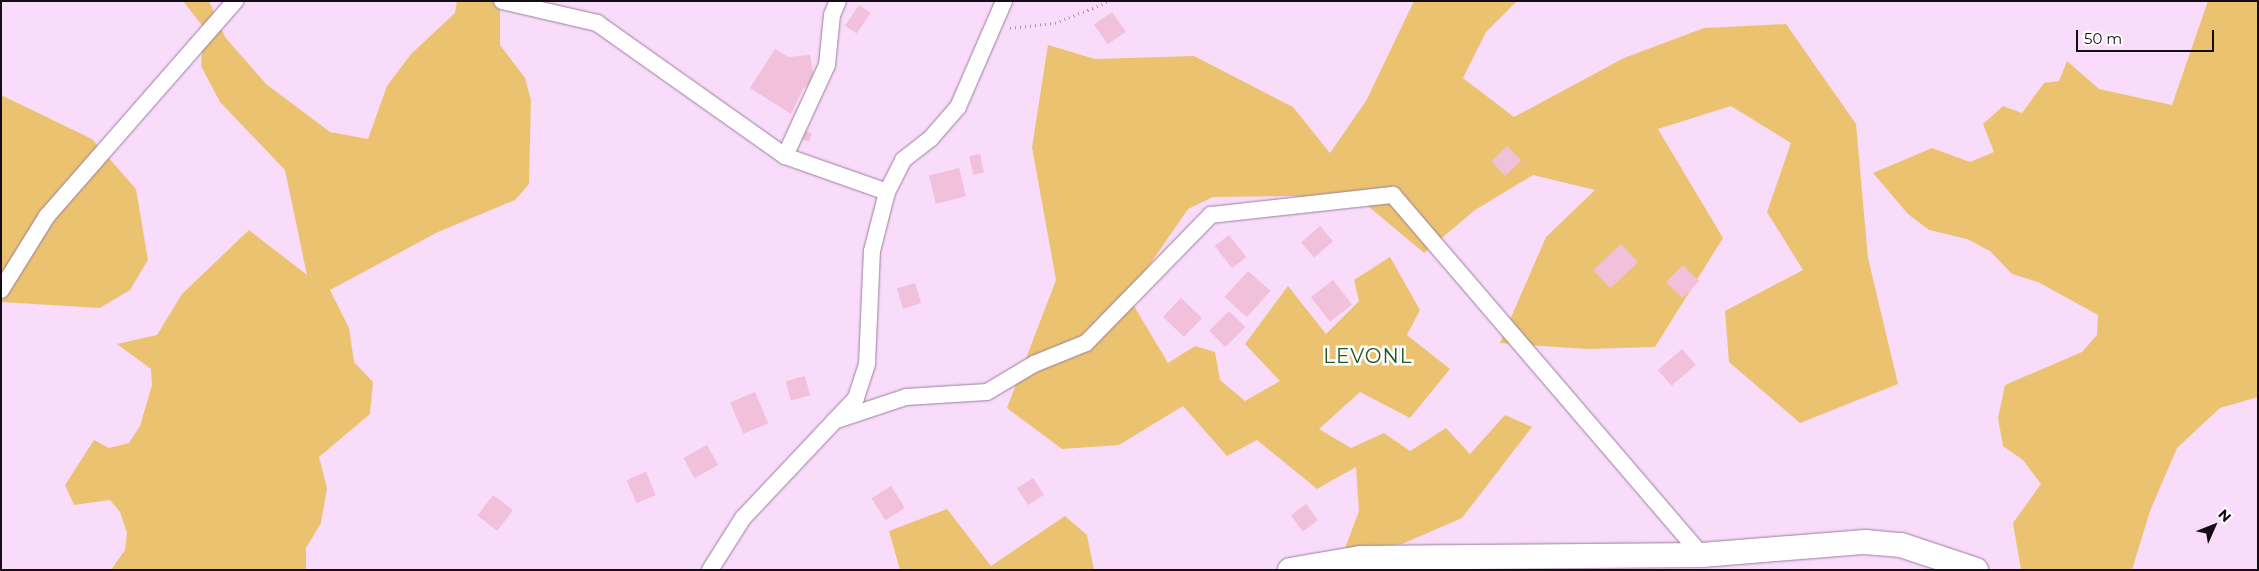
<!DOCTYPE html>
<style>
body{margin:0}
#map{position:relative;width:2259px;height:571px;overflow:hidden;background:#f9dbfa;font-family:Montserrat,sans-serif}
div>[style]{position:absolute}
.green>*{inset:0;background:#ebc370}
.building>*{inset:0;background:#f1c0da;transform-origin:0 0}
.path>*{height:3px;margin-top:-1.5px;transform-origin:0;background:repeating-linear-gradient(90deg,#ab94ac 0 1px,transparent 0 5px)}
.roads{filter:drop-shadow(0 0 1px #9a7f9c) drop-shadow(0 0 1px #9a7f9c)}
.street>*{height:16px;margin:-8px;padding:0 8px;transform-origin:8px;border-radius:8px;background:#fff}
.secondary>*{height:24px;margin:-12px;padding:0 12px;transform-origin:12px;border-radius:12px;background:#fff}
span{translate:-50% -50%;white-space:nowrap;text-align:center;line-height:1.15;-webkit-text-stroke:5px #fff;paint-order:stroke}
.quarter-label{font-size:20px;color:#225926;letter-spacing:1px}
.frame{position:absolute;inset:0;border:2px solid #160c17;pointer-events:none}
.north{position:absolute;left:2189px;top:501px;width:50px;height:50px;-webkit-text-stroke:4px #fff;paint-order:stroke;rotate:46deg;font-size:14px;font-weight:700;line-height:20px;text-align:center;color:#160c17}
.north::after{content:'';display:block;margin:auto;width:18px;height:22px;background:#160c17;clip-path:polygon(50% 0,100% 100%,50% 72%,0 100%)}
.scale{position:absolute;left:2076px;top:30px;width:138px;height:22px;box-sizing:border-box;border:2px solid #160c17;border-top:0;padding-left:6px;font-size:15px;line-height:18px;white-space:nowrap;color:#160c17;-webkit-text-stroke:4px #fff;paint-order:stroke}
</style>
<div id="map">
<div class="green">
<i style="clip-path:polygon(183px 1px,209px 1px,225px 37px,266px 84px,330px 132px,368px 139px,387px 86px,411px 54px,455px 13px,457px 1px,500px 1px,500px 45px,525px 78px,531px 100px,529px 184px,515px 200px,438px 232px,330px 290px,349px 328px,354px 362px,373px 382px,370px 414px,319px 457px,327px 488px,321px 523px,306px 548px,306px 570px,111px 570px,125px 550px,127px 533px,120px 512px,110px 500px,74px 505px,65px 485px,94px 440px,109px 448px,129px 443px,140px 426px,152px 385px,151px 369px,117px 344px,157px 335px,182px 294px,249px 230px,307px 275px,285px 170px,220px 102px,201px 66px,204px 28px)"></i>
<i style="clip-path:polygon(1414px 1px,1517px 1px,1486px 32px,1463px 78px,1514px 117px,1624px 58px,1704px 28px,1786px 24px,1856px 124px,1868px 258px,1898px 384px,1800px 423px,1729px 362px,1725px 311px,1803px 270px,1767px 212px,1791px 143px,1731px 106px,1658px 129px,1723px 238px,1655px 347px,1587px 349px,1500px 343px,1546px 237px,1595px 190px,1533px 175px,1475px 210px,1424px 253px,1368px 206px,1295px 196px,1213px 197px,1188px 209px,1128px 296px,1168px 363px,1195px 346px,1215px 352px,1220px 380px,1245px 401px,1280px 381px,1245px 344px,1288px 286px,1326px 334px,1359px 301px,1354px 280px,1390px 257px,1420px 310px,1407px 335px,1450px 369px,1410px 418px,1360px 392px,1319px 429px,1351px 448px,1384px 433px,1410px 451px,1446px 428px,1470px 454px,1505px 415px,1532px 427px,1462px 518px,1402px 544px,1344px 551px,1359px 511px,1356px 467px,1317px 489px,1257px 440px,1227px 456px,1183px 406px,1119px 445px,1062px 449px,1007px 408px,1056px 280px,1032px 147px,1048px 45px,1095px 59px,1194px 56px,1293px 107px,1330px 153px,1366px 101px)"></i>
<i style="clip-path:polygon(2208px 1px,2258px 1px,2258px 397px,2220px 408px,2177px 448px,2150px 511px,2132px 570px,2021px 570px,2013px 523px,2041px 484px,2023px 460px,2003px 446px,1998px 418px,2005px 385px,2082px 352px,2097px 335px,2098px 315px,2038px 282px,2012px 274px,1990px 251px,1967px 239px,1929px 230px,1908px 214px,1873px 173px,1932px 148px,1970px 162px,1994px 152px,1983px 124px,2003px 106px,2022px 113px,2044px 83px,2059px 81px,2067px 61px,2099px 89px,2172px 105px)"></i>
<i style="clip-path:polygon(1px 95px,92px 139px,136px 189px,148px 260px,130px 290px,100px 308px,1px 302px)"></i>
<i style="clip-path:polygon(947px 509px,991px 566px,1065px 516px,1087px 535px,1094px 570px,900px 570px,889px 531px)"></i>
</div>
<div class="building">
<i style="left:859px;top:5px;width:14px;height:25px;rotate:34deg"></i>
<i style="left:1112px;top:12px;width:24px;height:22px;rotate:55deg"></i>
<i style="clip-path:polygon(775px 49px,788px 57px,810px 55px,814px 79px,803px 89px,791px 114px,750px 88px)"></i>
<i style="left:805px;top:131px;width:7px;height:9px;rotate:16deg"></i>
<i style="left:1507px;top:146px;width:20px;height:22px;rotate:45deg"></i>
<i style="left:980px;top:154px;width:19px;height:11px;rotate:78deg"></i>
<i style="left:959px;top:168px;width:29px;height:31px;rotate:76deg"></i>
<i style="left:1320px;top:226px;width:20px;height:25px;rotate:49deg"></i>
<i style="left:1229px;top:235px;width:28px;height:18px;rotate:52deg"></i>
<i style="left:1621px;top:244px;width:25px;height:38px;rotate:47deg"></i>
<i style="left:1683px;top:265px;width:23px;height:24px;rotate:45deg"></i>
<i style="left:1248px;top:271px;width:30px;height:35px;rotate:42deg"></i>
<i style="left:1333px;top:280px;width:31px;height:28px;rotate:52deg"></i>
<i style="left:915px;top:283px;width:21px;height:19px;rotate:73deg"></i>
<i style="left:1181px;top:298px;width:29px;height:26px;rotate:44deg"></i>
<i style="left:1229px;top:311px;width:23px;height:28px;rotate:45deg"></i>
<i style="left:1682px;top:349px;width:21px;height:32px;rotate:49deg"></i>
<i style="left:805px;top:376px;width:20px;height:20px;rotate:75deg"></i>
<i style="left:755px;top:392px;width:34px;height:27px;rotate:67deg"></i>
<i style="left:707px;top:445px;width:23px;height:27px;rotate:61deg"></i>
<i style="left:646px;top:472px;width:25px;height:21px;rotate:67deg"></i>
<i style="left:1033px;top:478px;width:20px;height:19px;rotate:57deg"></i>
<i style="left:891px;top:486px;width:26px;height:23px;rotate:58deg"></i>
<i style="left:493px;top:495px;width:25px;height:26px;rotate:37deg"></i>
<i style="left:1306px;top:504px;width:20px;height:19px;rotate:53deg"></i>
</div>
<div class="path">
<i style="left:1010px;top:28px;width:45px;rotate:-6.3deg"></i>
<i style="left:1055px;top:23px;width:59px;rotate:-21.8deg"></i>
</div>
<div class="roads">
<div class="street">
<i style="left:502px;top:1px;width:98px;rotate:13deg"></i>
<i style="left:597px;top:23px;width:230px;rotate:35.3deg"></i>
<i style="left:785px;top:156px;width:108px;rotate:19.4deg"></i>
<i style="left:785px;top:156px;width:100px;rotate:-65.2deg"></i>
<i style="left:827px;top:65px;width:50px;rotate:-84.3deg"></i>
<i style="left:832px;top:15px;width:15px;rotate:-67deg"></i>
<i style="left:1px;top:290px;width:87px;rotate:-58.1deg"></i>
<i style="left:47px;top:216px;width:286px;rotate:-48.8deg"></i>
<i style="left:834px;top:421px;width:76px;rotate:-18.4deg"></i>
<i style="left:906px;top:397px;width:81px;rotate:-3.5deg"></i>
<i style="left:987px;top:392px;width:55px;rotate:-30.8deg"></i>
<i style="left:1034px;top:364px;width:56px;rotate:-22deg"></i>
<i style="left:1086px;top:343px;width:179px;rotate:-45.7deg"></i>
<i style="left:1211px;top:215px;width:183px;rotate:-6.3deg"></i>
<i style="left:1393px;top:195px;width:474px;rotate:49.4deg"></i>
<i style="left:710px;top:570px;width:62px;rotate:-57.6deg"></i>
<i style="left:743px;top:518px;width:165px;rotate:-46.7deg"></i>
<i style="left:856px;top:398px;width:36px;rotate:-72deg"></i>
<i style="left:867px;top:364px;width:113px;rotate:-87.5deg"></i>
<i style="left:872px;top:251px;width:61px;rotate:-75.7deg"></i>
<i style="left:887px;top:192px;width:36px;rotate:-63deg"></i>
<i style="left:903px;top:160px;width:36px;rotate:-38deg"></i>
<i style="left:931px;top:138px;width:41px;rotate:-48.9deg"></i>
<i style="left:958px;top:107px;width:116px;rotate:-66.5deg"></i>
</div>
<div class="secondary">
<i style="left:1290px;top:570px;width:71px;rotate:-9.7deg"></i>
<i style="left:1360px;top:558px;width:342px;rotate:-0.5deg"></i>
<i style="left:1702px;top:555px;width:164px;rotate:-4.6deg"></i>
<i style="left:1865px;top:542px;width:36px;rotate:5deg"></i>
<i style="left:1901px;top:545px;width:79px;rotate:18.4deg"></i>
</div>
</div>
<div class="quarter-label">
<span style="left:1368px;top:356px">LEVONL</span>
</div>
<div class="frame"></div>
<div class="north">N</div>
<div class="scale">50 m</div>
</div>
